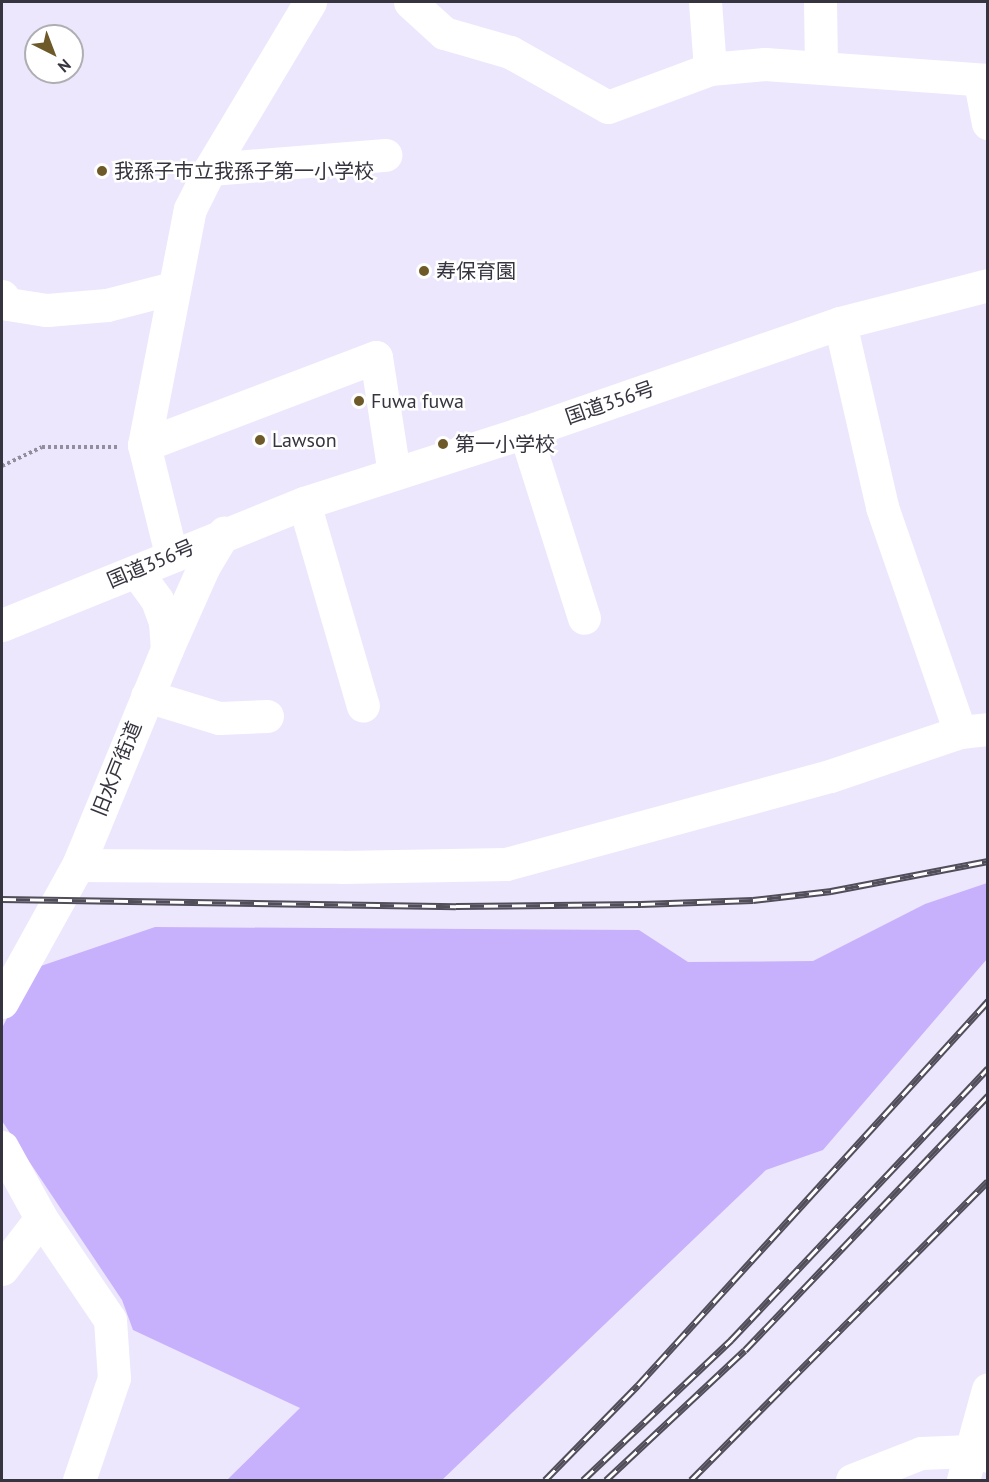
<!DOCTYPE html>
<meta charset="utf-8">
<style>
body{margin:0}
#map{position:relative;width:989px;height:1482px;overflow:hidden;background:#ede7fd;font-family:"PT Sans","Noto Sans JP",sans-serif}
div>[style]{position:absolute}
.green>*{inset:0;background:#c8b1fc}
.path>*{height:4px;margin-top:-2px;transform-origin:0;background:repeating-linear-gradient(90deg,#928e9e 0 3px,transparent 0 6px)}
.minor>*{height:33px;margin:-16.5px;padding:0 16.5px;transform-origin:16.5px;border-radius:16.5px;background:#fff}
.highway>*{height:33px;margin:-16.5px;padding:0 16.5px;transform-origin:16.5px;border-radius:16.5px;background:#fff}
.rail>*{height:7px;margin-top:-3.5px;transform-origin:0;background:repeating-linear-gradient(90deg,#fff 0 14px,#514e5a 0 28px);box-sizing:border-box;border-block:2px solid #514e5a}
.dots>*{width:16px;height:16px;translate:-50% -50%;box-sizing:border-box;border:3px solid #fff;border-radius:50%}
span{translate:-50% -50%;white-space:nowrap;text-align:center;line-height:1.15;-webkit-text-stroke:5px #fff;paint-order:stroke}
.poi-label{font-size:20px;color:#36343e}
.left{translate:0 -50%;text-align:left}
.street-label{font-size:20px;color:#36343e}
.frame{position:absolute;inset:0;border:3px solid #36343e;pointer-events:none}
.north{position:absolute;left:24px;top:24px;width:60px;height:60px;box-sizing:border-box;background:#fff;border:2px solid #afaeb2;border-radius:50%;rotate:138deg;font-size:16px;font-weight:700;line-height:24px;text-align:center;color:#36343e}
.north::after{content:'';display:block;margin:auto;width:21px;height:27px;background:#6d5a28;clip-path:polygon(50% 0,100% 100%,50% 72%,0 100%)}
</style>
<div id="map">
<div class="green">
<i style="clip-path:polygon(987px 883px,987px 959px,823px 1150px,766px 1170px,442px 1480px,227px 1480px,300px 1408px,133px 1330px,122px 1300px,2px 1121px,2px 1028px,32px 969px,155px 927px,639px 930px,688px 962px,813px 961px,925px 904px)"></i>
</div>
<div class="path">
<i style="left:2px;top:466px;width:44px;rotate:-25.4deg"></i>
<i style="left:42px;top:447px;width:75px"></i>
</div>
<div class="minor">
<i style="left:410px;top:2px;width:46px;rotate:42.4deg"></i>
<i style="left:444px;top:33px;width:69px;rotate:16.1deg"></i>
<i style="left:510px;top:52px;width:112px;rotate:29.3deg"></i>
<i style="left:608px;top:107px;width:109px;rotate:-20.4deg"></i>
<i style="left:710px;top:69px;width:55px;rotate:-5.2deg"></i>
<i style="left:765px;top:64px;width:224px;rotate:4.1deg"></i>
<i style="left:705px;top:2px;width:67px;rotate:85.7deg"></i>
<i style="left:820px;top:2px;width:64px;rotate:89.1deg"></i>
<i style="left:980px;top:82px;width:42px;rotate:79deg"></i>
<i style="left:210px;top:169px;width:176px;rotate:-4.6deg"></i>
<i style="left:2px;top:296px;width:10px;rotate:53deg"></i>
<i style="left:8px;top:304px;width:39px;rotate:9deg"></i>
<i style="left:47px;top:310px;width:60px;rotate:-4.8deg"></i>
<i style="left:107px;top:305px;width:68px;rotate:-14.4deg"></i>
<i style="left:840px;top:323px;width:189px;rotate:77.1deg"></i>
<i style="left:882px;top:507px;width:238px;rotate:70.9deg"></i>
<i style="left:525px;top:432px;width:195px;rotate:72.4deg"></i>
<i style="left:144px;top:445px;width:248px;rotate:-20.8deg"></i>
<i style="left:376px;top:357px;width:117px;rotate:81.2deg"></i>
<i style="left:304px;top:503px;width:211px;rotate:73.8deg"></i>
<i style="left:171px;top:554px;width:112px;rotate:-103.9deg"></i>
<i style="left:144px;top:445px;width:240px;rotate:-79deg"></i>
<i style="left:190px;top:209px;width:45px;rotate:-63.4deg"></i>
<i style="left:210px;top:169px;width:195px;rotate:-59.1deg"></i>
<i style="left:136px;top:571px;width:36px;rotate:54deg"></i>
<i style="left:157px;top:600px;width:23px;rotate:70deg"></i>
<i style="left:165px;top:622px;width:27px;rotate:86deg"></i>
<i style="left:147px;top:696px;width:75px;rotate:17deg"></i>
<i style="left:219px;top:718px;width:48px;rotate:-2.4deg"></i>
<i style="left:78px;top:865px;width:263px;rotate:0.4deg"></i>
<i style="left:341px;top:867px;width:165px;rotate:-1deg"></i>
<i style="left:506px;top:864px;width:336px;rotate:-15.2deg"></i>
<i style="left:830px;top:776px;width:137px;rotate:-18.7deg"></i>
<i style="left:960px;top:732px;width:28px;rotate:-6deg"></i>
<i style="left:2px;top:1002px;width:157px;rotate:-61deg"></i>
<i style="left:78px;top:865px;width:234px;rotate:-67.6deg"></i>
<i style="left:167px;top:649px;width:91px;rotate:-66deg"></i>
<i style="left:204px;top:566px;width:39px;rotate:-59deg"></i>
<i style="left:2px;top:1147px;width:81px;rotate:61.2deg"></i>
<i style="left:41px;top:1218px;width:123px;rotate:55.9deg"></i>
<i style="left:110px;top:1320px;width:58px;rotate:86.1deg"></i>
<i style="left:114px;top:1378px;width:108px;rotate:108.9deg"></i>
<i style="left:2px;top:1269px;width:64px;rotate:-52.6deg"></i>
<i style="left:852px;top:1480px;width:74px;rotate:-21.4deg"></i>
<i style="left:921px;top:1453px;width:50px;rotate:-2.3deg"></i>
<i style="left:971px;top:1451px;width:18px;rotate:16deg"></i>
<i style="left:963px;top:1480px;width:94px;rotate:-74.6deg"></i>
</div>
<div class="highway">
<i style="left:2px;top:625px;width:326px;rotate:-22deg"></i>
<i style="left:304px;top:503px;width:232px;rotate:-17.8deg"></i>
<i style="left:525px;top:432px;width:333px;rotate:-19.1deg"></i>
<i style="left:840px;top:323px;width:153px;rotate:-14.4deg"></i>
</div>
<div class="rail">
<i style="left:2px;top:899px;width:454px;rotate:0.9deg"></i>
<i style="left:456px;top:906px;width:185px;rotate:-0.6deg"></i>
<i style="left:641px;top:904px;width:112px;rotate:-2deg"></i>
<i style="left:753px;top:900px;width:79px;rotate:-6.6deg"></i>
<i style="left:831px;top:891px;width:160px;rotate:-10.8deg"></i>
<i style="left:545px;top:1480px;width:133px;rotate:-45.6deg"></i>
<i style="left:638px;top:1385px;width:520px;rotate:-47.65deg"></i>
<i style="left:583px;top:1480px;width:204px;rotate:-43.4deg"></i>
<i style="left:731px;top:1340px;width:374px;rotate:-46.6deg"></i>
<i style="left:606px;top:1480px;width:190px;rotate:-43.1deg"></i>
<i style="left:745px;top:1350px;width:352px;rotate:-46.3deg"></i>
<i style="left:691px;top:1480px;width:421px;rotate:-45.2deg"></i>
</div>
<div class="dots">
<i style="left:102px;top:171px;background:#6d5a28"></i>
<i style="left:424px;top:271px;background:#6d5a28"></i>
<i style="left:359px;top:401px;background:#6d5a28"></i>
<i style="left:260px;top:440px;background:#6d5a28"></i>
<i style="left:443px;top:444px;background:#6d5a28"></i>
</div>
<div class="poi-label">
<span class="left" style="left:114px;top:171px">我孫子市立我孫子第一小学校</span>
<span class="left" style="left:436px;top:271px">寿保育園</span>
<span class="left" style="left:371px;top:401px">Fuwa fuwa</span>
<span class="left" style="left:272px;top:440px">Lawson</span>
<span class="left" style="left:455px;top:444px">第一小学校</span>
</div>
<div class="street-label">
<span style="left:610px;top:403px;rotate:-19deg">国道356号</span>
<span style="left:151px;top:564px;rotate:-23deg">国道356号</span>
<span style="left:117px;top:769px;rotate:-68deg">旧水戸街道</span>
</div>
<div class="frame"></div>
<div class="north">N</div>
</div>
